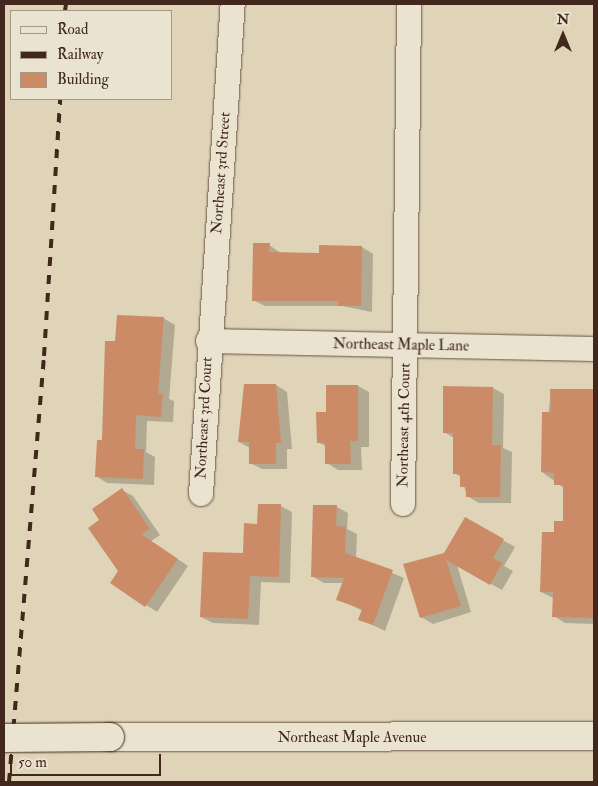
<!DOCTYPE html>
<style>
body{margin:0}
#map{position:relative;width:598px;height:786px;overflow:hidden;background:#dfd4b7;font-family:"IM FELL Double Pica",serif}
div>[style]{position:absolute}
.shadow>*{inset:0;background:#0003}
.building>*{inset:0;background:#cc8b67}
.roads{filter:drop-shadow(0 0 1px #685244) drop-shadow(0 0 1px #685244)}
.street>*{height:24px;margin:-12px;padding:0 12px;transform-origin:12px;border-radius:12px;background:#eae3d0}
.secondary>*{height:28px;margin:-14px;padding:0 14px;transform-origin:14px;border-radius:14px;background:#eae3d0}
.rail>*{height:4px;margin-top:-2px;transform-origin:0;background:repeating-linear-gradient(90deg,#41271d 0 9px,transparent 0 18px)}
.bridges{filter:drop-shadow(0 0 1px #41271d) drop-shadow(0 0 1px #41271d)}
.secondary-bridge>*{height:28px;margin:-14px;padding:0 14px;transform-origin:14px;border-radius:14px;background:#eae3d0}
span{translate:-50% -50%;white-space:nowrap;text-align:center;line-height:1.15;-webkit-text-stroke:4.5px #eae3d0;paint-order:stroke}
.street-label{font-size:15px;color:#41271d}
.frame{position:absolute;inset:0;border:5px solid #41271d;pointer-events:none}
.legend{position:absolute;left:10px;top:10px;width:162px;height:90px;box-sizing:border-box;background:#eae3d0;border:1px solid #a69888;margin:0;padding:6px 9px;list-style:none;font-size:15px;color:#41271d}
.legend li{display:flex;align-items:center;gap:10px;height:25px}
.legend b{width:25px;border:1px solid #a69888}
.north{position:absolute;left:538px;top:10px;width:50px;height:50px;-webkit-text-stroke:4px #eae3d0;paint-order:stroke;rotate:0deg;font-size:14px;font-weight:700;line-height:20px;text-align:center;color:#41271d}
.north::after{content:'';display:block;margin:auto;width:18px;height:22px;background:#41271d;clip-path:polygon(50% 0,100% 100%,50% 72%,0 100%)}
.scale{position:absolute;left:10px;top:754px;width:151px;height:22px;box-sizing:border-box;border:2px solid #41271d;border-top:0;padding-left:6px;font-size:15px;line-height:18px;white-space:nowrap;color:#41271d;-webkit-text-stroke:4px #eae3d0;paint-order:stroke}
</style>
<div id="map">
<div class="shadow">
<i style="clip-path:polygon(269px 245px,281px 253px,320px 254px,362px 247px,373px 254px,372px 312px,342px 306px,265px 306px,253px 300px)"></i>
<i style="clip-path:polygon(163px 318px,175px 325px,169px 399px,174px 401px,173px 422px,147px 421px,146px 452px,155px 457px,154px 485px,107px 483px,96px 476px,117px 342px)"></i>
<i style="clip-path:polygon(276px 385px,287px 392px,292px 449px,287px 449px,287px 469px,262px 469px,250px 463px,250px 448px,239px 442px)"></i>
<i style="clip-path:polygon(358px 386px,369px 392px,369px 447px,361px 447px,362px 470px,338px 470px,327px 463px,327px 447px,318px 442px,327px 413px)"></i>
<i style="clip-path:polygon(493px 388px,504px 394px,503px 448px,512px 452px,511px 503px,479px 503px,467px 496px,461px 477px,454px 473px,454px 438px,444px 432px)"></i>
<i style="clip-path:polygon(551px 390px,594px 390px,594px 624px,565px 623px,554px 616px,553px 598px,541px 592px,555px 534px,565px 522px,565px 489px,542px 472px)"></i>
<i style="clip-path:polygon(122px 490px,133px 496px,160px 535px,151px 541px,188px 566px,157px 612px,112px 583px,120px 571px,101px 520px)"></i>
<i style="clip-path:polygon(281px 506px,292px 512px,290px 583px,261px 582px,259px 625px,213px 623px,201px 617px)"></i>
<i style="clip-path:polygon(337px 507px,348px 513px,347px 529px,357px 534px,356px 558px,404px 578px,385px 631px,360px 619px,363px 611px,338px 599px,344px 583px,324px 583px,312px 576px)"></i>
<i style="clip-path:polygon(465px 519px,515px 547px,504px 566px,513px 571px,502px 590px,457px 565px,471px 612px,433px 624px,421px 617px,445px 555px)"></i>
</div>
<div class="building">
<i style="clip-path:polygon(253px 243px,270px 243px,269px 252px,319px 253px,319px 245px,362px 246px,361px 306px,338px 306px,338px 301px,252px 301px)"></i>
<i style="clip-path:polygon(117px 315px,164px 317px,158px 393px,163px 394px,161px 417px,136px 415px,135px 449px,144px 449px,143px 479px,95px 477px,97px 440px,102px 440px,105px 341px,115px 341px)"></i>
<i style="clip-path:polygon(244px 384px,276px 384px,281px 443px,276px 443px,276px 464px,249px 464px,249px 442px,238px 442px)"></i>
<i style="clip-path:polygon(326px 385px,358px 385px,358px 441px,350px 441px,351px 464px,325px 464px,325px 443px,317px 443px,316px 412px,326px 412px)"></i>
<i style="clip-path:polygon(443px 386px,493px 387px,492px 445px,501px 445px,500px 497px,466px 497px,466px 487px,460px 487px,460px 474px,453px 474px,453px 433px,443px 433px)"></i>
<i style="clip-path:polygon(550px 389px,594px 389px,594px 618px,552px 617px,553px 592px,540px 592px,542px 532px,554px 532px,554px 521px,563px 521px,563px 485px,554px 485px,554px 473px,541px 472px,542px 412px,551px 412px)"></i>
<i style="clip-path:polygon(122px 488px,150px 529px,141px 534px,178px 559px,145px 607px,110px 583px,118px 571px,88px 528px,99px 520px,92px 509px)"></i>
<i style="clip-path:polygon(258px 504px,281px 504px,279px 577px,250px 576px,248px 619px,200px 617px,203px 552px,243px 553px,244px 523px,257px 524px)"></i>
<i style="clip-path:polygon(313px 505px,337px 505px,336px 526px,346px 527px,345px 553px,393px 570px,373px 625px,358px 620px,362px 609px,336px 600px,344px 578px,311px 577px)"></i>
<i style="clip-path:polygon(465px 517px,504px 539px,493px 558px,502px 563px,490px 585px,446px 560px,461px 606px,420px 618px,403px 564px,444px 553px)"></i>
</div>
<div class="roads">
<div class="street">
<i style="left:208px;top:341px;width:386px;rotate:1.2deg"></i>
<i style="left:201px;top:494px;width:491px;rotate:-86.3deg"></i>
<i style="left:403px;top:504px;width:500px;rotate:-89.31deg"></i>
</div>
<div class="secondary">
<i style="left:110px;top:737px;width:484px;rotate:-0.1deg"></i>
</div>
</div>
<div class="rail">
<i style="left:65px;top:11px;width:7px;rotate:-82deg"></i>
<i style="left:9px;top:782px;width:427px;rotate:-85.3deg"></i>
<i style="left:44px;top:356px;width:257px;rotate:-86.4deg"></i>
</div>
<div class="bridges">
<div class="secondary-bridge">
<i style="left:4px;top:738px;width:106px;rotate:-0.5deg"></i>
</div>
</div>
<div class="street-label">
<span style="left:221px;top:173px;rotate:-86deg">Northeast 3rd Street</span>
<span style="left:401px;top:345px;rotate:1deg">Northeast Maple Lane</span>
<span style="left:204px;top:418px;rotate:-87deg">Northeast 3rd Court</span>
<span style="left:404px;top:425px;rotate:-89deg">Northeast 4th Court</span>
<span style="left:352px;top:738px">Northeast Maple Avenue</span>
</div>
<div class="frame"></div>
<ul class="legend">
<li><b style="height:6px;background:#eae3d0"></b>Road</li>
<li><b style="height:6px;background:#41271d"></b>Railway</li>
<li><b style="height:14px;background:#cc8b67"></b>Building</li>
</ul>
<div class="north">N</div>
<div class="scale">50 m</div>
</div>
